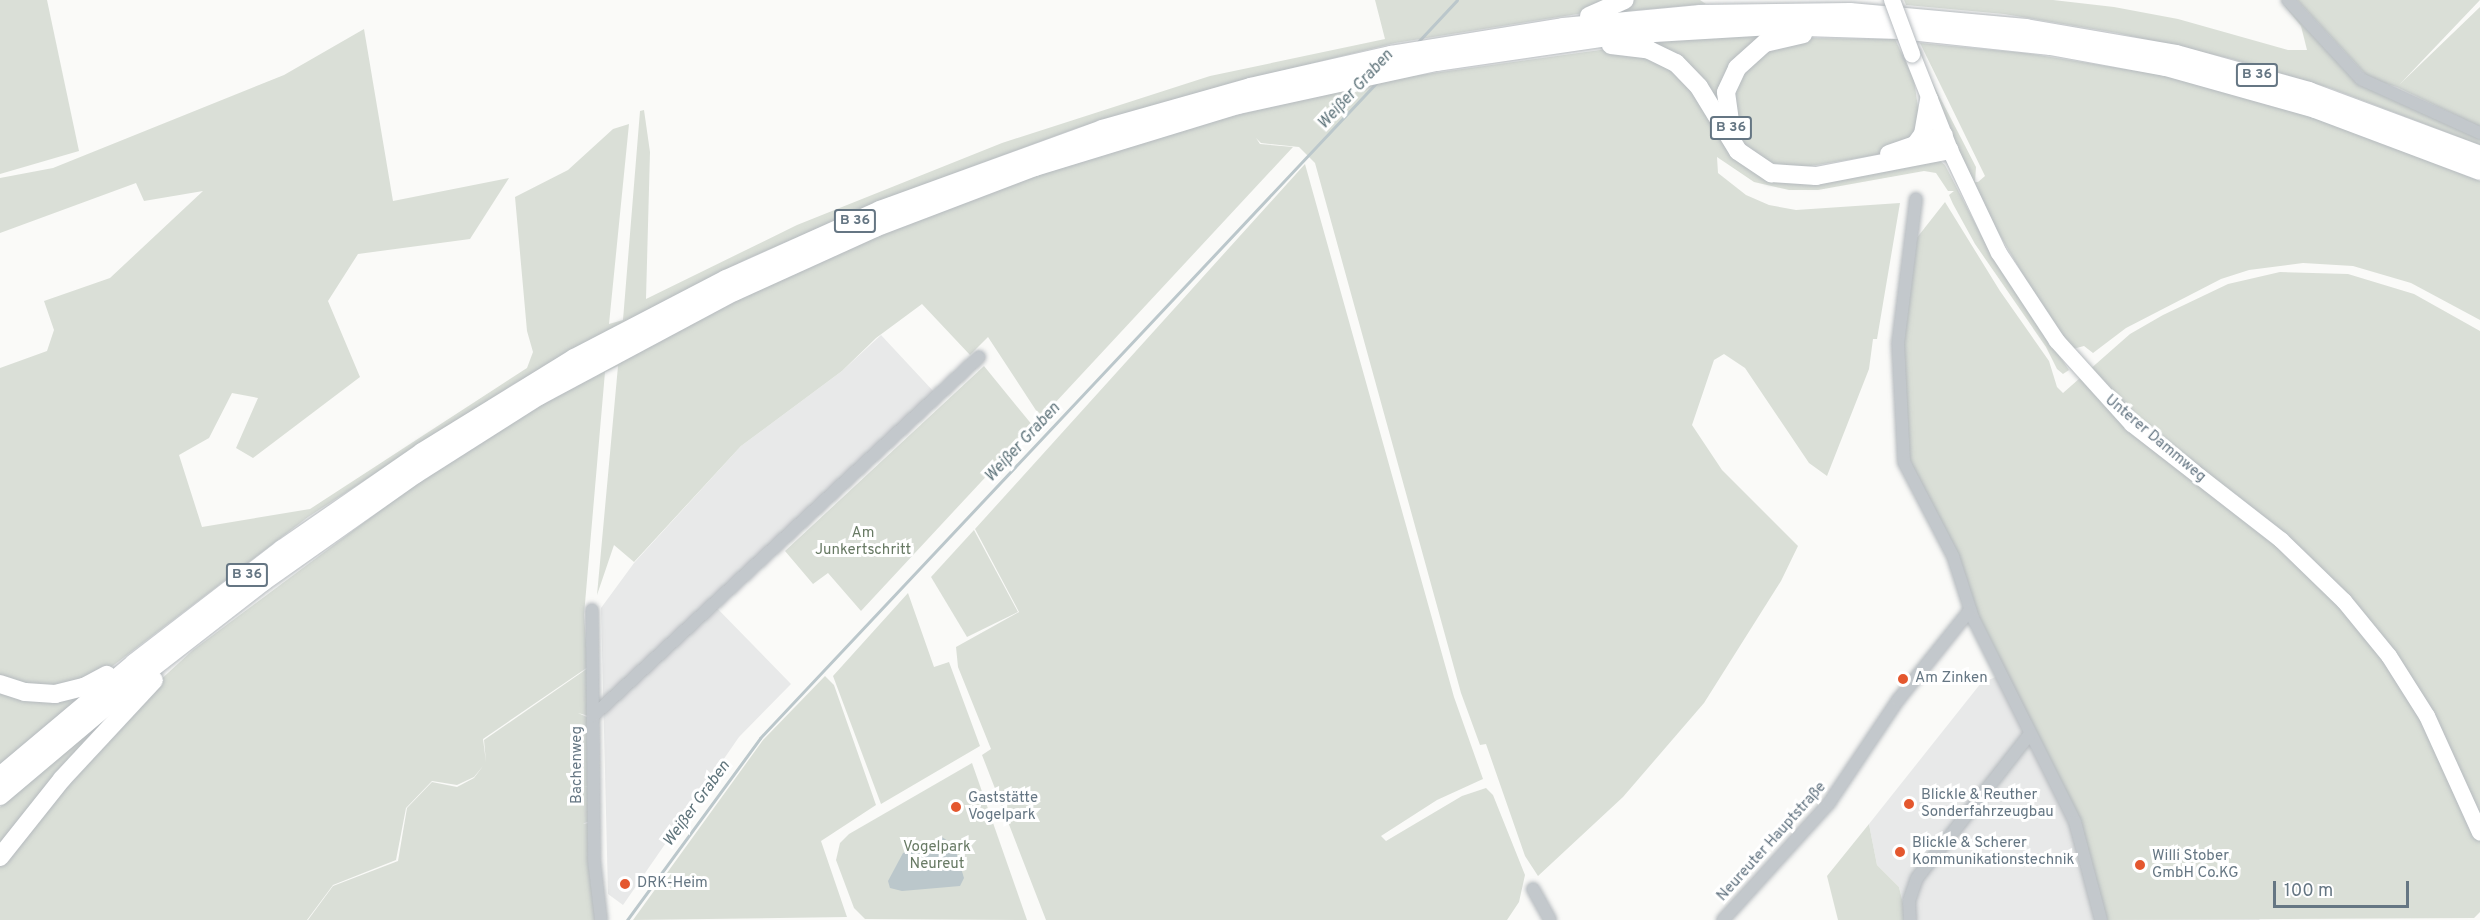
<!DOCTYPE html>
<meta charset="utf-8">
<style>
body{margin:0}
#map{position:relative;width:2480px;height:920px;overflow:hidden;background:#fafaf8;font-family:Overpass,sans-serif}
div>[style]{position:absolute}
.built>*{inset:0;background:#e8e9e9}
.green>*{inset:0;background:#dadfd7}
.water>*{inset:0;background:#bbc7cb}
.stream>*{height:3px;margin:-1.5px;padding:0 1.5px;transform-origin:1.5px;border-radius:1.5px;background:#bbc7cb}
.roads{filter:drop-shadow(0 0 2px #b5babe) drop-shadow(0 0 2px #b5babe)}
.minor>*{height:12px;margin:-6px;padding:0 6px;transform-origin:6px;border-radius:6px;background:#c3c8cc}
.major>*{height:16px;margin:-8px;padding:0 8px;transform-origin:8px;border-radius:8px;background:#fff}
.highway>*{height:18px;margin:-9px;padding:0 9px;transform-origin:9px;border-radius:9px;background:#fff}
.bridges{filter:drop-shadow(0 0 2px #b5babe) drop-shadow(0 0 2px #b5babe)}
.major-bridge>*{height:16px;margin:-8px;padding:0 8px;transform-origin:8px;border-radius:8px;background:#fff}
.dots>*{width:16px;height:16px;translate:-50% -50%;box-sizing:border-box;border:3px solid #fff;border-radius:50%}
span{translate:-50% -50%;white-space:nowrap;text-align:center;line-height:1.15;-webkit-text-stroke:6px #fff;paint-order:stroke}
.shield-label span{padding:2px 4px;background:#fff;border:2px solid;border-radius:4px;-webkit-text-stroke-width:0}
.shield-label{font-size:14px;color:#657683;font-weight:700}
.street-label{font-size:15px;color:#657683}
.park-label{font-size:15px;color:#687a64}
.poi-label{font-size:15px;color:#657683}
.left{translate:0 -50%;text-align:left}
.water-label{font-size:16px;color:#60757c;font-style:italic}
.scale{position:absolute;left:2273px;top:881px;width:136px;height:27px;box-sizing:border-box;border:3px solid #657683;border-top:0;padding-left:8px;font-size:18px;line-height:21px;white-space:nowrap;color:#657683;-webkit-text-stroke:4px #fff;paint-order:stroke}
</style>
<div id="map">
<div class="built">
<i style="clip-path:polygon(881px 335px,935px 393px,710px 601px,791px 684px,739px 737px,623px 905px,608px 894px,601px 608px,634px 563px,741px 446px,842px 371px)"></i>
<i style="clip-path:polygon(2003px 674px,2260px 920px,1907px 920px,1899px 887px,1877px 865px,1869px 824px,1981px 683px)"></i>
</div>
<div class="green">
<i style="clip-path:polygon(0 0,47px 0,79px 151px,0 174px)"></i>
<i style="clip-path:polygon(1375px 0,1619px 0,1584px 13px,1395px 43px,1232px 83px,1077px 128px,890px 197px,745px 260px,514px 384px,308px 517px,106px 671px,55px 690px,0 680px,0 368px,47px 351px,54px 330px,44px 301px,110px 278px,203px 191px,144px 201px,136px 183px,0 233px,0 178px,53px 168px,284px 75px,364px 29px,393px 201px,509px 178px,470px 239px,358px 254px,328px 301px,360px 377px,253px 458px,236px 448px,258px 398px,232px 393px,209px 438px,179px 455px,202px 527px,310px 509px,527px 368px,533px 352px,527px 331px,515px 197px,568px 170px,613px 129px,629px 124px,609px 324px,623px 320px,640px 111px,644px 110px,650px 152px,646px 299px,797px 225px,1002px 143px,1210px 76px,1385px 39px)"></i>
<i style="clip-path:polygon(1632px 0,1700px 0,1706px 4px,1618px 12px)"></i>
<i style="clip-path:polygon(1904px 0,2053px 0,2114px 7px,2178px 19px,2288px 50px,2307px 50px,2301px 26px,2280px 0,2363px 85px,2480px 138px,2480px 145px,2330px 88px,2232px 59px,2117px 33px,2004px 14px,1906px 5px)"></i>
<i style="clip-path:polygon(2297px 0,2480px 0,2399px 85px,2480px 7px,2480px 127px,2397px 87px,2370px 79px)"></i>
<i style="clip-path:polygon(1769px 34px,1721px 100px,1714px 103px,1637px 42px)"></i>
<i style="clip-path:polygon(1799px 38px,1895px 39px,1914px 80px,1921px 128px,1894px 150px,1876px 155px,1799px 168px,1767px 162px,1745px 146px,1729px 107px,1750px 58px)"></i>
<i style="clip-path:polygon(1920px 43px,2025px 53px,2169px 76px,2316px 118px,2480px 181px,2480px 320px,2411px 283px,2353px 266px,2303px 263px,2249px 270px,2221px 279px,2126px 328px,2093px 353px,2084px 346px,2073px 349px,2039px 302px,1998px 232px,1956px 149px,1931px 80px,1976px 167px,1975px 182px,1978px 182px,1985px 176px)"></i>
<i style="clip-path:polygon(1615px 48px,1668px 63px,1762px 173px,1940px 161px,1945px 165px,1992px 256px,2069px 370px,2063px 374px,2057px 369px,2046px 347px,1975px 244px,1953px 204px,1949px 195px,1954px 191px,1948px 191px,1936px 173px,1924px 171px,1818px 190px,1789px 190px,1754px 182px,1717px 157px,1718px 173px,1746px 195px,1769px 205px,1796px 210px,1900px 203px,1877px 339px,1873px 339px,1869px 369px,1827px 476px,1809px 463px,1745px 368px,1724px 354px,1714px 360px,1692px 425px,1722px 470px,1798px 546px,1781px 581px,1704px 703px,1623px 797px,1538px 876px,1525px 856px,1486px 744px,1480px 745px,1461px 693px,1315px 163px,1299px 147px,1261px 143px,1256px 138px,1260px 144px,1293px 147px,1041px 418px,988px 337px,970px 355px,922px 304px,876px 338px,842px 371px,741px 446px,634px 562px,614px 545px,597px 595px,618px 366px,605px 372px,584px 615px,588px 667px,483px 739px,486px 762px,484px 740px,588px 668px,589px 716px,578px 713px,589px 718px,589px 787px,584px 786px,589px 788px,589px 821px,583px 824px,589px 823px,598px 920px,308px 920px,333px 886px,398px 861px,407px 808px,432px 782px,457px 787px,474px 778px,483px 766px,474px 777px,457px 785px,432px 781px,406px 808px,396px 860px,333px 885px,307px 920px,0 920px,0 862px,157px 683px,193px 650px,417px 483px,538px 407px,730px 303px,892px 230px,1020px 181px,1207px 122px,1390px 79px)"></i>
<i style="clip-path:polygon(1305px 164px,1454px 697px,1483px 779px,1437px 800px,1381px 836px,1386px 841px,1462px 796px,1486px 788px,1493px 795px,1525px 875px,1519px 902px,1507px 920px,1046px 920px,982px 755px,991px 749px,958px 667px,956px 647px,1019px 612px,975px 529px)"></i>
<i style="clip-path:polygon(1945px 202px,2000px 291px,2049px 361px,2057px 387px,2063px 393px,2130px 334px,2163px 315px,2228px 284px,2280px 272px,2348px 274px,2414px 294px,2480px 331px,2480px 912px,2474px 918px,2106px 920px,2084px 835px,1978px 618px,1908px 455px,1902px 344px,1912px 244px)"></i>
<i style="clip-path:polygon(984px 366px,1033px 426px,861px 611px,828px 573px,813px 584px,785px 551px)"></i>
<i style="clip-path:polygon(974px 530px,1018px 612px,967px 637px,931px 577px)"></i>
<i style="clip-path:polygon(908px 593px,934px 667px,949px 662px,980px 746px,881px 804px,833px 676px)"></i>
<i style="clip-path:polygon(825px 676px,834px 685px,876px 805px,821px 841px,847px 917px,633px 920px,763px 740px)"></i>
<i style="clip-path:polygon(0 688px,88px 691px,0 765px)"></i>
<i style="clip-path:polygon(133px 693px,0 851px,0 807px)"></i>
<i style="clip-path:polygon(972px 763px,1027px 920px,865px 919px,854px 908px,836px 860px,840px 843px,849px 834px)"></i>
<i style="clip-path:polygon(1869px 824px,1877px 865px,1899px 887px,1907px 920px,1838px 920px,1827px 876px)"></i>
</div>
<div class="water">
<i style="clip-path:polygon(942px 837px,954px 845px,964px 878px,960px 886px,902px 891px,890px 888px,888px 881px,903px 853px)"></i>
</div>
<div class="stream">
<i style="left:1416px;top:44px;width:60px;rotate:-47deg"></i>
<i style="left:627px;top:920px;width:225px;rotate:-53.8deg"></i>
<i style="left:760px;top:738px;width:901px;rotate:-46.75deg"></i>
</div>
<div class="roads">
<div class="minor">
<i style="left:2288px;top:0;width:108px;rotate:47.3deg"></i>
<i style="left:2361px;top:79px;width:131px;rotate:24.4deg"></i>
<i style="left:1916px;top:199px;width:145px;rotate:97.1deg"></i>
<i style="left:1898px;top:343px;width:119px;rotate:87.1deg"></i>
<i style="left:1904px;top:462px;width:106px;rotate:62.5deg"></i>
<i style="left:1953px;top:556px;width:65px;rotate:72.1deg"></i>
<i style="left:1973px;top:618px;width:228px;rotate:63.4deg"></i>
<i style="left:2075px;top:822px;width:101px;rotate:75.1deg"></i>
<i style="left:592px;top:610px;width:250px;rotate:89.5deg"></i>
<i style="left:594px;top:860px;width:60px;rotate:83.3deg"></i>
<i style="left:593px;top:716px;width:527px;rotate:-42.92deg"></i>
<i style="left:1533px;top:889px;width:35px;rotate:61deg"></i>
<i style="left:1723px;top:920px;width:158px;rotate:-47.8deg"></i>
<i style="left:1829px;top:803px;width:124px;rotate:-56.2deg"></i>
<i style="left:1898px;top:700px;width:115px;rotate:-51.3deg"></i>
<i style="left:1910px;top:920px;width:19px;rotate:-93deg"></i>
<i style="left:1909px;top:901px;width:24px;rotate:-71deg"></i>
<i style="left:1917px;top:878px;width:183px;rotate:-51.9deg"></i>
</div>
<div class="major">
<i style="left:1912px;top:54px;width:103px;rotate:68.4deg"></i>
<i style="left:1950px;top:150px;width:114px;rotate:64.6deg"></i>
<i style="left:1999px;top:253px;width:105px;rotate:56.6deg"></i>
<i style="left:2057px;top:341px;width:112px;rotate:47.9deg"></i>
<i style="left:2132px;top:424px;width:189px;rotate:37.9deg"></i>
<i style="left:2281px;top:540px;width:88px;rotate:44.1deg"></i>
<i style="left:2344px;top:601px;width:71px;rotate:50.7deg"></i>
<i style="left:2389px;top:656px;width:71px;rotate:57.7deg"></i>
<i style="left:2427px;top:716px;width:128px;rotate:65.6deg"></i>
</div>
<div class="highway">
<i style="left:1589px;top:16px;width:39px;rotate:-24deg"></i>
<i style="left:1611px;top:45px;width:38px;rotate:7deg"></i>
<i style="left:1649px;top:50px;width:30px;rotate:26deg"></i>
<i style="left:1676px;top:63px;width:33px;rotate:46deg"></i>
<i style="left:1699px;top:87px;width:75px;rotate:58.6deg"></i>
<i style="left:1738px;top:151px;width:40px;rotate:34deg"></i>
<i style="left:1771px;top:173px;width:45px;rotate:3.8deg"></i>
<i style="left:1816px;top:176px;width:136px;rotate:-11deg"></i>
<i style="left:1731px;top:128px;width:36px;rotate:-98deg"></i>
<i style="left:1726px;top:92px;width:26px;rotate:-65deg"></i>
<i style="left:1737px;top:68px;width:38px;rotate:-42deg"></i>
<i style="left:1765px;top:43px;width:39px;rotate:-13deg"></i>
<i style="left:1915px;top:145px;width:14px;rotate:-54deg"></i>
<i style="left:1923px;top:134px;width:35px;rotate:-80deg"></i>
<i style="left:1889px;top:154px;width:58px;rotate:-19.1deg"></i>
<i style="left:0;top:684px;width:26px;rotate:18deg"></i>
<i style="left:25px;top:692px;width:30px;rotate:4deg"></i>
<i style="left:55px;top:694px;width:30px;rotate:-14deg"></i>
<i style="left:84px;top:687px;width:26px;rotate:-28deg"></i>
<i style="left:0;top:776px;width:175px;rotate:-40.1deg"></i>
<i style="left:134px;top:663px;width:187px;rotate:-37.6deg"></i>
<i style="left:282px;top:549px;width:170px;rotate:-34.7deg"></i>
<i style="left:422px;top:452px;width:179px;rotate:-31.7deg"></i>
<i style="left:574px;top:358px;width:171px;rotate:-27.5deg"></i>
<i style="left:726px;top:279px;width:169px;rotate:-24.1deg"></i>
<i style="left:880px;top:210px;width:236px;rotate:-20deg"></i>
<i style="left:1102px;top:129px;width:154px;rotate:-15.8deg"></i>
<i style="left:1250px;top:87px;width:145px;rotate:-12.8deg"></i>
<i style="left:1391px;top:55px;width:174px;rotate:-9.2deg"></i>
<i style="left:1563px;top:27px;width:138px;rotate:-5.4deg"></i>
<i style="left:1700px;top:14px;width:150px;rotate:-0.8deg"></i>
<i style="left:1850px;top:12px;width:177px;rotate:5.2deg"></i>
<i style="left:2026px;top:28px;width:152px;rotate:9.8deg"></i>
<i style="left:2176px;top:54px;width:138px;rotate:15.5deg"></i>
<i style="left:2309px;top:91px;width:183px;rotate:20.5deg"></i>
<i style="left:0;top:796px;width:192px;rotate:-40.1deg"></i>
<i style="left:147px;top:672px;width:147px;rotate:-37.8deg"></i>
<i style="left:263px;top:582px;width:187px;rotate:-35.2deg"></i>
<i style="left:416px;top:474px;width:146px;rotate:-32.4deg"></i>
<i style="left:539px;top:396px;width:221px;rotate:-28.1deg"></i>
<i style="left:734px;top:292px;width:155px;rotate:-24.4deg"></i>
<i style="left:875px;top:228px;width:171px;rotate:-20.9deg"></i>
<i style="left:1035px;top:167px;width:212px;rotate:-17deg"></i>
<i style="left:1238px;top:105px;width:203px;rotate:-12.3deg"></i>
<i style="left:1436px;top:62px;width:187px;rotate:-8.3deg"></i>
<i style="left:1621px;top:35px;width:151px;rotate:-3.4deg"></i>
<i style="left:1772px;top:26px;width:128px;rotate:1.8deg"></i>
<i style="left:1900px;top:30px;width:151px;rotate:6.1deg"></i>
<i style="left:2050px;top:46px;width:118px;rotate:10.3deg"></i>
<i style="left:2166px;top:67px;width:155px;rotate:15.7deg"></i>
<i style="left:2315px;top:109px;width:176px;rotate:20.6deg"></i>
<i style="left:0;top:857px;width:100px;rotate:-51.5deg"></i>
<i style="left:62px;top:779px;width:135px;rotate:-47.1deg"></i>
</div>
</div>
<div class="bridges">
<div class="major-bridge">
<i style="left:1892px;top:0;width:58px;rotate:69.7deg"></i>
</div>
</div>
<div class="dots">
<i style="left:1903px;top:679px;background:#e4572e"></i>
<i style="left:1909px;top:804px;background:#e4572e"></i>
<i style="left:956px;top:807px;background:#e4572e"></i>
<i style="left:1900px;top:852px;background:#e4572e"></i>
<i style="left:2140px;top:865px;background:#e4572e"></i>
<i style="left:625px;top:884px;background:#e4572e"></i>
</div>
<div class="shield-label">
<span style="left:2257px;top:75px">B 36</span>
<span style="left:1731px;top:128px">B 36</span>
<span style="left:855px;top:221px">B 36</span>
<span style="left:247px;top:575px">B 36</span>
</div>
<div class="street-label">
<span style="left:2155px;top:439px;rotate:40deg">Unterer Dammweg</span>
<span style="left:578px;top:765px;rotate:-90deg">Bachenweg</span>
<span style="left:1772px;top:842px;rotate:-48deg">Neureuter Hauptstraße</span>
</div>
<div class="park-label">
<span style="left:863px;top:542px">Am<br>Junkertschritt</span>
<span style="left:937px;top:856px">Vogelpark<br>Neureut</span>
</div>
<div class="poi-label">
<span class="left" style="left:1915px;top:679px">Am Zinken</span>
<span class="left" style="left:1921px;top:804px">Blickle &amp; Reuther<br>Sonderfahrzeugbau</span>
<span class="left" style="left:968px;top:807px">Gaststätte<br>Vogelpark</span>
<span class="left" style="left:1912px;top:852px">Blickle &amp; Scherer<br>Kommunikationstechnik</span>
<span class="left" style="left:2152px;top:865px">Willi Stober<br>GmbH Co.KG</span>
<span class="left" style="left:637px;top:884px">DRK-Heim</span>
</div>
<div class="water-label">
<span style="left:1356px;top:90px;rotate:-47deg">Weißer Graben</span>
<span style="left:1023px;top:443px;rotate:-47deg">Weißer Graben</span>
<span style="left:697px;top:804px;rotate:-54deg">Weißer Graben</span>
</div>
<div class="scale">100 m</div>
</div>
